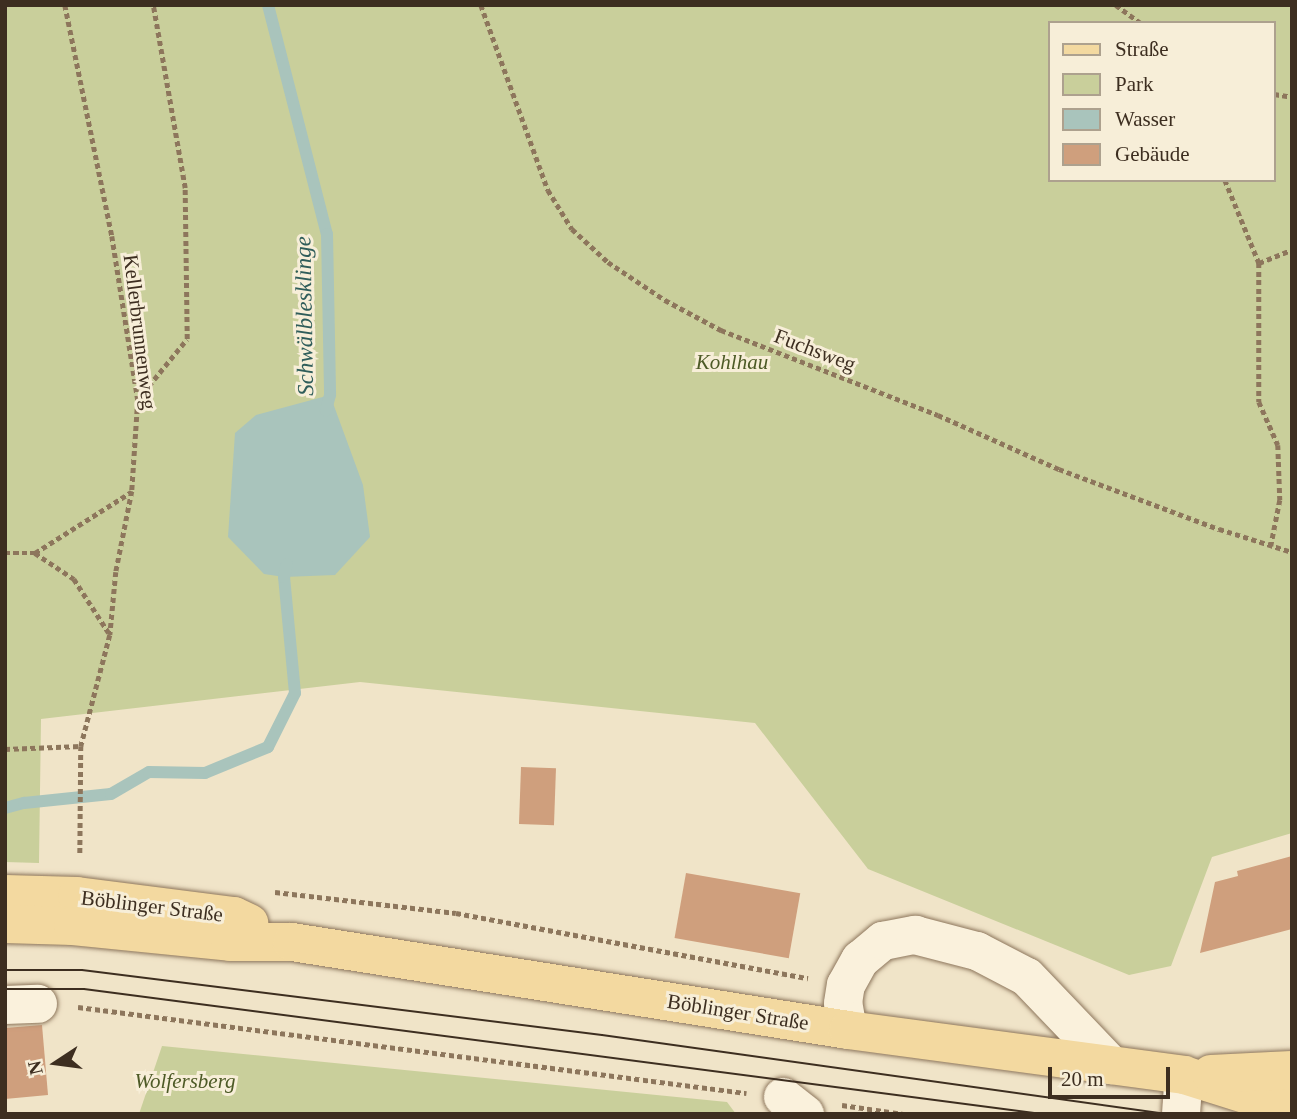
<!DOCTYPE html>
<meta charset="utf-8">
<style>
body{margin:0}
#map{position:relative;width:1297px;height:1119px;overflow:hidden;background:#f0e4c8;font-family:"Times New Roman",serif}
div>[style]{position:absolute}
.green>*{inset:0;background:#c9cf9b}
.water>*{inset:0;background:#a9c4bc}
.stream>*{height:12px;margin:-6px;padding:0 6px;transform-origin:6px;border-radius:6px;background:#a9c4bc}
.building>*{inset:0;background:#cf9f7d;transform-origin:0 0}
.path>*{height:4.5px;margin-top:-2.25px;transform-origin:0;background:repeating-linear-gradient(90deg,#8d765c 0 5px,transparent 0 8.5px)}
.roads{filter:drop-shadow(0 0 2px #8d765c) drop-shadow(0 0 2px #8d765c)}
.minor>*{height:38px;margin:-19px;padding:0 19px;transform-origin:19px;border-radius:19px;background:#faf1dc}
.major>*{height:38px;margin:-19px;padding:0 19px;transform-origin:19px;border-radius:19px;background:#f3d9a0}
.tram>*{height:2px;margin:-1px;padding:0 1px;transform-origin:1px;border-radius:1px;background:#3d2e20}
span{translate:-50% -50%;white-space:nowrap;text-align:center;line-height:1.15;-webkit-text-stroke:6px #f7eed8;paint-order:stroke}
.street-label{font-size:21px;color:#3d2e20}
.park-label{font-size:21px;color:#4d5a26;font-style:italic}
.water-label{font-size:23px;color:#2f5d5a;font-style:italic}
.frame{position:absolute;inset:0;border:7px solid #3d2e20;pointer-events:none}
.legend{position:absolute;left:1048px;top:21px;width:228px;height:161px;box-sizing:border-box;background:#f7eed8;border:2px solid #ada18e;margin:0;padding:9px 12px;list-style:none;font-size:21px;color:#3d2e20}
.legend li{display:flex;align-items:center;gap:14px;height:35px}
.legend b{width:35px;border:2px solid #ada18e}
.north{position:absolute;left:21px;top:1028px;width:70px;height:70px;-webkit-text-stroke:5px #f7eed8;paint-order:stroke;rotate:257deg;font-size:19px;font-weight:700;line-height:28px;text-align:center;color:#3d2e20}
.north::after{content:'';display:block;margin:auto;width:24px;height:32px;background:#3d2e20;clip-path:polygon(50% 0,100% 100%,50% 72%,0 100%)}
.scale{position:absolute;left:1048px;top:1067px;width:122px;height:32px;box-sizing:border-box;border:4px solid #3d2e20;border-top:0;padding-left:9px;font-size:21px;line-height:24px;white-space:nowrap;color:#3d2e20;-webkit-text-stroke:5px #f7eed8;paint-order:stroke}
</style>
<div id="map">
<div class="green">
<i style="clip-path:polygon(evenodd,5px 5px,1292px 5px,1292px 833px,1212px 857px,1171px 966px,1129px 975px,868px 869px,755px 723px,360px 682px,41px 719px,39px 863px,5px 862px,5px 5px,1050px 23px,1274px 23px,1274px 180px,1050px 180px,1050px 23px)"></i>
<i style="clip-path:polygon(162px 1046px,727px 1102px,736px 1114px,139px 1114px)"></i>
</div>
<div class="water">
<i style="clip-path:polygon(330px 395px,363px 485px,370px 537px,335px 575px,284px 577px,264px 574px,228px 537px,235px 433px,256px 415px)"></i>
</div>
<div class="stream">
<i style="left:268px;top:5px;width:236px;rotate:75.6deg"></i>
<i style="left:327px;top:234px;width:161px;rotate:88.9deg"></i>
<i style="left:330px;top:395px;width:16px;rotate:105deg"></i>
<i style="left:5px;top:808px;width:20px;rotate:-15deg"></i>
<i style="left:24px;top:803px;width:87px;rotate:-5.9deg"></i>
<i style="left:111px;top:794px;width:44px;rotate:-30.1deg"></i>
<i style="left:149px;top:772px;width:56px;rotate:1deg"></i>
<i style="left:205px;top:773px;width:68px;rotate:-22.4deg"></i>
<i style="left:268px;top:747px;width:60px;rotate:-63.4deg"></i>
<i style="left:295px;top:693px;width:117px;rotate:-95.4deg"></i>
<i style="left:284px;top:577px;width:13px;rotate:-77deg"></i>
</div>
<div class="building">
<i style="left:521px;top:767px;width:35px;height:57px;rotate:2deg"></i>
<i style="clip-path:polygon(1292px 856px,1292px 929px,1200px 953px,1215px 882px,1238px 876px,1237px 871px)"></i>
<i style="left:686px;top:873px;width:116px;height:66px;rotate:10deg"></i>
<i style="clip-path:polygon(42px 1025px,48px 1095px,5px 1099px,5px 1028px)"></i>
</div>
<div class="path">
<i style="left:65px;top:5px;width:236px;rotate:78.5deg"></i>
<i style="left:112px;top:236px;width:166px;rotate:81deg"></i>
<i style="left:138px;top:400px;width:91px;rotate:93.8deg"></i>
<i style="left:132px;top:491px;width:83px;rotate:101.2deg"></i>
<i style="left:116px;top:572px;width:63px;rotate:95.4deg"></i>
<i style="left:110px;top:635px;width:115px;rotate:104.6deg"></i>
<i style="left:81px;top:746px;width:110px;rotate:90.5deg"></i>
<i style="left:481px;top:5px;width:197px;rotate:70.1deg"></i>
<i style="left:548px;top:190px;width:46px;rotate:58.4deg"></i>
<i style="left:572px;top:229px;width:49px;rotate:42.5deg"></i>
<i style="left:608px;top:262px;width:69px;rotate:33.7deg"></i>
<i style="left:665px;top:300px;width:64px;rotate:28.2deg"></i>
<i style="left:721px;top:330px;width:233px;rotate:21.4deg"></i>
<i style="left:938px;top:415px;width:133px;rotate:24.1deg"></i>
<i style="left:1059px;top:469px;width:171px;rotate:20.6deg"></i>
<i style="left:1219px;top:529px;width:77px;rotate:17.5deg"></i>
<i style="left:1116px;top:5px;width:31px;rotate:36deg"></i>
<i style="left:1274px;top:94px;width:18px;rotate:9deg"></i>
<i style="left:1225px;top:180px;width:90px;rotate:67.7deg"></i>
<i style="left:1259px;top:263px;width:139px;rotate:90deg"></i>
<i style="left:1259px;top:402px;width:47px;rotate:66.2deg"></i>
<i style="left:1278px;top:445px;width:55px;rotate:87.9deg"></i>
<i style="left:1280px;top:500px;width:47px;rotate:101.1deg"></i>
<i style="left:1259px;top:263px;width:35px;rotate:-22deg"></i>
<i style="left:138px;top:399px;width:77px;rotate:-50.8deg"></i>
<i style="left:187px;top:339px;width:151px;rotate:-90.8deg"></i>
<i style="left:185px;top:188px;width:186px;rotate:-99.9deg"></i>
<i style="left:5px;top:553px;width:30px"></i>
<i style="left:35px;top:553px;width:114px;rotate:-32.4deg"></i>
<i style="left:35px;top:553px;width:47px;rotate:33.7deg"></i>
<i style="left:74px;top:579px;width:64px;rotate:57.1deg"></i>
<i style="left:5px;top:749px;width:76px;rotate:-2.3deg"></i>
<i style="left:275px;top:892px;width:182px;rotate:6.6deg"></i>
<i style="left:456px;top:913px;width:358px;rotate:10.5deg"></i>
<i style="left:78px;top:1007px;width:674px;rotate:7.34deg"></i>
<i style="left:842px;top:1105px;width:62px;rotate:8.4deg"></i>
</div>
<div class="roads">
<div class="minor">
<i style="left:5px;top:1005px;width:33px;rotate:-2deg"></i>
<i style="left:848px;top:1030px;width:27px;rotate:-100deg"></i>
<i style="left:843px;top:1003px;width:18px;rotate:-81deg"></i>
<i style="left:846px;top:985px;width:29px;rotate:-61deg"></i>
<i style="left:860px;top:960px;width:30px;rotate:-40deg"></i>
<i style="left:883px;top:941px;width:33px;rotate:-11deg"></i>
<i style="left:915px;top:935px;width:64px;rotate:14.5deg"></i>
<i style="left:977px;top:951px;width:56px;rotate:27.5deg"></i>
<i style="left:1027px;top:977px;width:122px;rotate:46.3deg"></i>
<i style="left:783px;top:1097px;width:28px;rotate:38deg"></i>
<i style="left:1181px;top:1114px;width:39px;rotate:-86deg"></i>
</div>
<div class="major">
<i style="left:5px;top:894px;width:72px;rotate:1.6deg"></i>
<i style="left:77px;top:896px;width:158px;rotate:7.3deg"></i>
<i style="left:234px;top:916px;width:17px;rotate:25deg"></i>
<i style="left:5px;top:924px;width:68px;rotate:1.7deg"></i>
<i style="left:73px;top:926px;width:158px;rotate:5.8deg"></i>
<i style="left:230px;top:942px;width:62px"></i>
<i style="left:292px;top:942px;width:563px;rotate:8.99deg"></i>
<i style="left:848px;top:1030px;width:339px;rotate:7.6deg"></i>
<i style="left:1184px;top:1075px;width:113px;rotate:17.5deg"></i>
<i style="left:1211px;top:1074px;width:81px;rotate:-2.8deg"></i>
</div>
</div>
<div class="tram">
<i style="left:5px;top:970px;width:77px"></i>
<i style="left:82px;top:970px;width:524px;rotate:7.13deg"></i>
<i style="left:602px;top:1035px;width:570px;rotate:7.96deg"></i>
<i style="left:5px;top:989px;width:79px"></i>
<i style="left:84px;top:989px;width:966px;rotate:7.43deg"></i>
</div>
<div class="street-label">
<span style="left:140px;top:332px;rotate:83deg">Kellerbrunnenweg</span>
<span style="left:815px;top:350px;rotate:21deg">Fuchsweg</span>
<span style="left:152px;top:906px;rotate:7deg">Böblinger Straße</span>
<span style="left:738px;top:1012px;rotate:9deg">Böblinger Straße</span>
</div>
<div class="park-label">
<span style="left:732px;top:362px">Kohlhau</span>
<span style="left:185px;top:1081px">Wolfersberg</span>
</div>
<div class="water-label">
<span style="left:305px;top:316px;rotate:-91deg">Schwälblesklinge</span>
</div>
<div class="frame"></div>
<ul class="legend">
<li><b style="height:9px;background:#f3d9a0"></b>Straße</li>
<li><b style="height:19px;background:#c9cf9b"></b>Park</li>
<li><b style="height:19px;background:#a9c4bc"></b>Wasser</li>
<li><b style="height:19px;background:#cf9f7d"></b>Gebäude</li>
</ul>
<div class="north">N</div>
<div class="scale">20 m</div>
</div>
